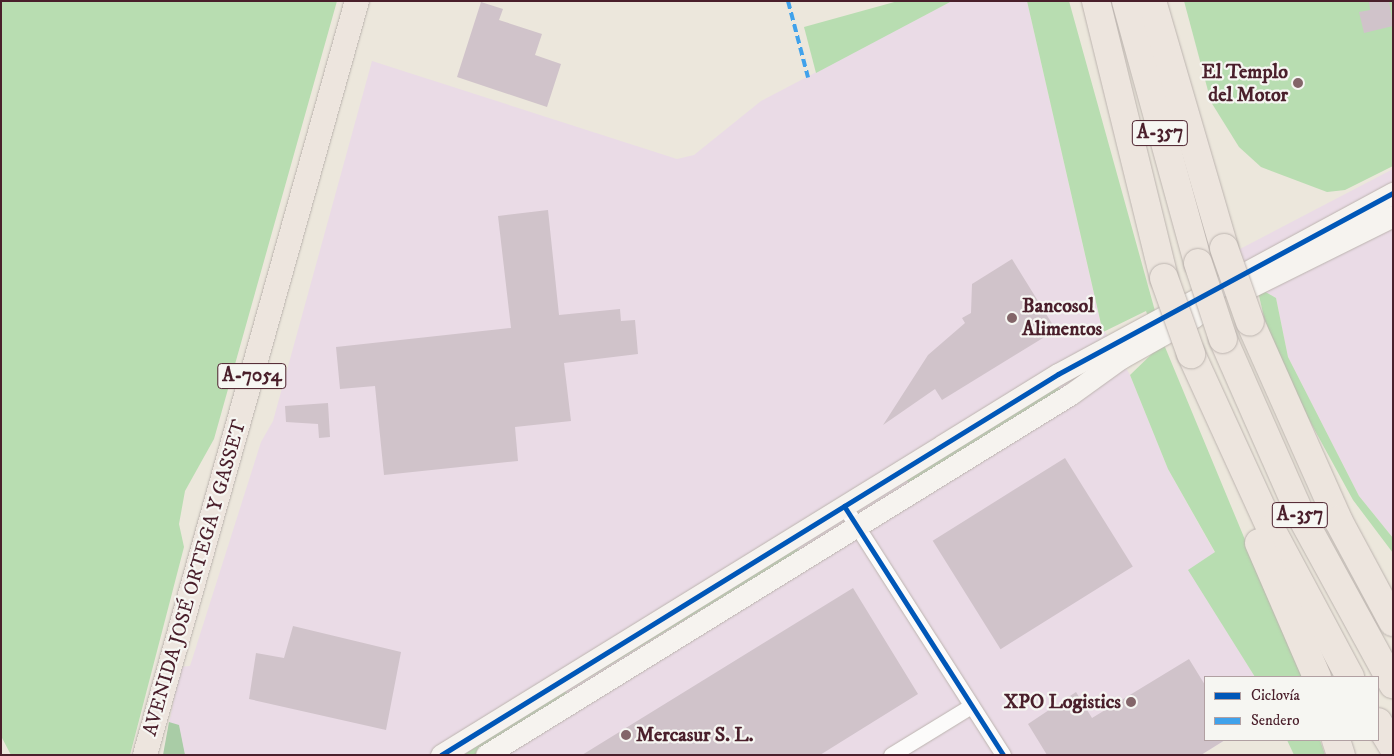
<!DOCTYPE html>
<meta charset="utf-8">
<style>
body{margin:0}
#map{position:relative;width:1394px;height:756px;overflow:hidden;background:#ece7dc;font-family:"IM FELL DW Pica",serif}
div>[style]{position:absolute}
.built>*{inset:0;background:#eadbe6}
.green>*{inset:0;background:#b8ddb1;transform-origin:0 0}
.forest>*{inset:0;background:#a9cca6}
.building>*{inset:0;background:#d0c3ca;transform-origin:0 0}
.roads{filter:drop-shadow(0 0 1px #bcb4af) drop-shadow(0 0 1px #bcb4af)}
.street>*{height:15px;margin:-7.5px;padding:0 7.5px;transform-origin:7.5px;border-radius:7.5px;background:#fcfbfa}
.secondary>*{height:21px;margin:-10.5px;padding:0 10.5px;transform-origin:10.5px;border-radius:10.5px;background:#f6f3ef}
.primary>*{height:24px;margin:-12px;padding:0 12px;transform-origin:12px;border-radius:12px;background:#ede5de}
.highway>*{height:28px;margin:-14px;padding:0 14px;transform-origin:14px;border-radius:14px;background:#ede5de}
.bridges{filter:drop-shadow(0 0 1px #bcb4af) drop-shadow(0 0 1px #bcb4af)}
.highway-bridge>*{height:28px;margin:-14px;padding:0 14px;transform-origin:14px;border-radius:14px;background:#ede5de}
.quiet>*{height:4px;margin-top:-2px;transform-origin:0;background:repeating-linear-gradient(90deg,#40a2eb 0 8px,transparent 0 12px)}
.cycleway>*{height:5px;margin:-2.5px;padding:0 2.5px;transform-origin:2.5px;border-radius:2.5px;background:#0057b8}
.dots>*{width:14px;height:14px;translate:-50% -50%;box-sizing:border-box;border:2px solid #f6f6f2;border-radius:50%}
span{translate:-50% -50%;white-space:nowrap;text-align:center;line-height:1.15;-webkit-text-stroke:4.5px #f6f6f2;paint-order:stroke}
.shield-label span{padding:1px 4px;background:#f6f6f2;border:1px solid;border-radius:4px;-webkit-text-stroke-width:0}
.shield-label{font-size:19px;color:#4a1f2b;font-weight:700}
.poi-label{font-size:20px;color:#4a1f2b;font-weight:700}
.right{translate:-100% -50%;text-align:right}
.left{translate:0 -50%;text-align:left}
.street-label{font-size:20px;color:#4a1f2b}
.frame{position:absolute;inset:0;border:2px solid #4a1f2b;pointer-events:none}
.legend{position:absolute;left:1204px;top:676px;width:175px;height:65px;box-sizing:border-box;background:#f6f6f2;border:1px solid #b1a0a2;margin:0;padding:6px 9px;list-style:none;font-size:15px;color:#4a1f2b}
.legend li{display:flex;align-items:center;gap:10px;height:25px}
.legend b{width:25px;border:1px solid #b1a0a2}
</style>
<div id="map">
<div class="built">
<i style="clip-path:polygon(952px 1px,1027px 1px,1101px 325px,1130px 375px,1168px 469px,1215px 553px,1189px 570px,1255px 677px,1205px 677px,1205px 740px,1225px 740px,1201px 755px,163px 755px,180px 667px,190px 666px,261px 442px,273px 421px,372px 61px,677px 159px,694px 155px,761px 101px)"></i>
<i style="clip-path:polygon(1393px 169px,1393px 538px,1359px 496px,1288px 357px,1276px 298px,1257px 287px,1238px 250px)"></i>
</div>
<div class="green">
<i style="clip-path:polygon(1px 1px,337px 1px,214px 439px,185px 491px,179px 524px,184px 547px,130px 755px,11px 755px,1px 736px)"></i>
<i style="clip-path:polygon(898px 1px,952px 1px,816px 73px,804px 27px)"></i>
<i style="clip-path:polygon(1027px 1px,1069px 1px,1165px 347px,1302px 677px,1255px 677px,1188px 570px,1215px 552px,1168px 469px,1130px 375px,1159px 347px,1146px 311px,1097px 335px,1093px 330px,1101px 324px)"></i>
<i style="clip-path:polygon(1184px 1px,1393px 1px,1393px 166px,1345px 190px,1327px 192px,1261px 167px,1239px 147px,1211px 102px)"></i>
<i style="clip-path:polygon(1257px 287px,1276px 298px,1288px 357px,1359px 496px,1393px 538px,1393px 553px,1353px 500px,1307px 416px,1266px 326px)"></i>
<i style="clip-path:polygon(1057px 385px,1060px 390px,909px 483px,906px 479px)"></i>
<i style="left:796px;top:546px;width:6px;height:259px;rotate:59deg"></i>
<i style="left:563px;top:688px;width:7px;height:126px;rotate:56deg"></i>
<i style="clip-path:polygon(1287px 740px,1320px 740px,1325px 755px,1294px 755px)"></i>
</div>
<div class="forest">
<i style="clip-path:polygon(169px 722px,179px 725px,185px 755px,163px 755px)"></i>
</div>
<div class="building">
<i style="clip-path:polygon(1369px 1px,1389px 1px,1393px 26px,1364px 33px,1359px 12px,1370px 10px)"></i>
<i style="clip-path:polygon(481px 2px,503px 9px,499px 20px,542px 34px,535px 55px,561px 64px,547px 107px,457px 77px)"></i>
<i style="clip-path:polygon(548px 210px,559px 315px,620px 309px,621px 321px,635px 320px,638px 354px,564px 363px,571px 421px,515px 427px,518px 461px,384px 475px,375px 386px,340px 389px,336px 347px,511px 328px,498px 216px)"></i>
<i style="clip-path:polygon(1012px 259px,1056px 330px,942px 400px,935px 389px,883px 425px,928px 355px,965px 323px,962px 318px,971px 313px,972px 284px)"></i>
<i style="clip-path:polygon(328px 403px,330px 437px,319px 438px,318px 424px,286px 422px,285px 406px)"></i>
<i style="left:1065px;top:458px;width:128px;height:156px;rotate:58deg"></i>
<i style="clip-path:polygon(853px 588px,918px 694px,836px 745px,820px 755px,582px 755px)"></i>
<i style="clip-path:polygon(293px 626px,401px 652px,386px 730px,249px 699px,256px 653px,284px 658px)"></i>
<i style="clip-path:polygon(1189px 659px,1205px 685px,1205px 740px,1225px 740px,1201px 755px,1047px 755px,1028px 724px,1076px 692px,1092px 718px)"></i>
</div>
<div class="roads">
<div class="street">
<i style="left:844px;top:506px;width:295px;rotate:57.4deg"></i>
<i style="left:891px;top:755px;width:94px;rotate:-31.5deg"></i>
</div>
<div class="secondary">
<i style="left:1238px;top:293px;width:173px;rotate:-26.4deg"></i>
<i style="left:441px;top:755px;width:725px;rotate:-31.7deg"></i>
<i style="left:1058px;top:374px;width:381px;rotate:-28.4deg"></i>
<i style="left:486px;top:755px;width:687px;rotate:-31.68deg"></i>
<i style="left:1071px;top:394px;width:62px;rotate:-35.8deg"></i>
<i style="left:1121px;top:358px;width:84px;rotate:-29.3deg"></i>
</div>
<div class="primary">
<i style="left:145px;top:755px;width:783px;rotate:-74.3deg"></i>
</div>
<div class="highway">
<i style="left:1096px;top:1px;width:285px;rotate:76.2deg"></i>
<i style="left:1126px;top:1px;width:272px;rotate:74.6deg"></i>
<i style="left:1152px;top:1px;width:257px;rotate:73.7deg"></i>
<i style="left:1250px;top:322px;width:217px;rotate:66deg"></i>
<i style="left:1338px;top:520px;width:116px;rotate:61.7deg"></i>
<i style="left:1223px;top:339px;width:193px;rotate:66.2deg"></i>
<i style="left:1301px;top:516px;width:192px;rotate:61.3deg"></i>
<i style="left:1191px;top:354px;width:192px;rotate:65.4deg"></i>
<i style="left:1271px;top:529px;width:168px;rotate:61.9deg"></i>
<i style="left:1259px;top:543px;width:146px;rotate:66.6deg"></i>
<i style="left:1378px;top:722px;width:29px;rotate:59deg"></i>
<i style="left:1336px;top:740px;width:16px;rotate:72deg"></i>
</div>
</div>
<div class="bridges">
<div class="highway-bridge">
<i style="left:1224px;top:248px;width:78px;rotate:70.6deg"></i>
<i style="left:1198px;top:263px;width:80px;rotate:71.8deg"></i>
<i style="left:1164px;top:278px;width:81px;rotate:70.4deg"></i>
</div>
</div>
<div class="quiet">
<i style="left:788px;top:1px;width:79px;rotate:75.3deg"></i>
</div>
<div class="cycleway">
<i style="left:844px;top:506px;width:295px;rotate:57.4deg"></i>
<i style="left:441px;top:755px;width:725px;rotate:-31.7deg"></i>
<i style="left:1058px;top:374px;width:381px;rotate:-28.4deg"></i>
</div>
<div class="dots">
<i style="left:1298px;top:83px;background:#836569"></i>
<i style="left:1012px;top:318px;background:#836569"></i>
<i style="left:1131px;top:702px;background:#836569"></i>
<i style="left:626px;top:735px;background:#836569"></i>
</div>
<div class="shield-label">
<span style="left:1160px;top:133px">A-357</span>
<span style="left:252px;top:376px">A-7054</span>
<span style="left:1300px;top:515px">A-357</span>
</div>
<div class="poi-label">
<span class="right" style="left:1288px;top:84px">El Templo<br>del Motor</span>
<span class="left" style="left:1022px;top:318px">Bancosol<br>Alimentos</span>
<span class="right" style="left:1121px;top:702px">XPO Logistics</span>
<span class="left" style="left:636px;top:735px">Mercasur S. L.</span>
</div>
<div class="street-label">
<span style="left:195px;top:578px;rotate:-74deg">AVENIDA JOSÉ ORTEGA Y GASSET</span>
</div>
<div class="frame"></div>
<ul class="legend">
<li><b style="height:6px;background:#0057b8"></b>Ciclovía</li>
<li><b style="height:6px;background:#40a2eb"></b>Sendero</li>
</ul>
</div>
